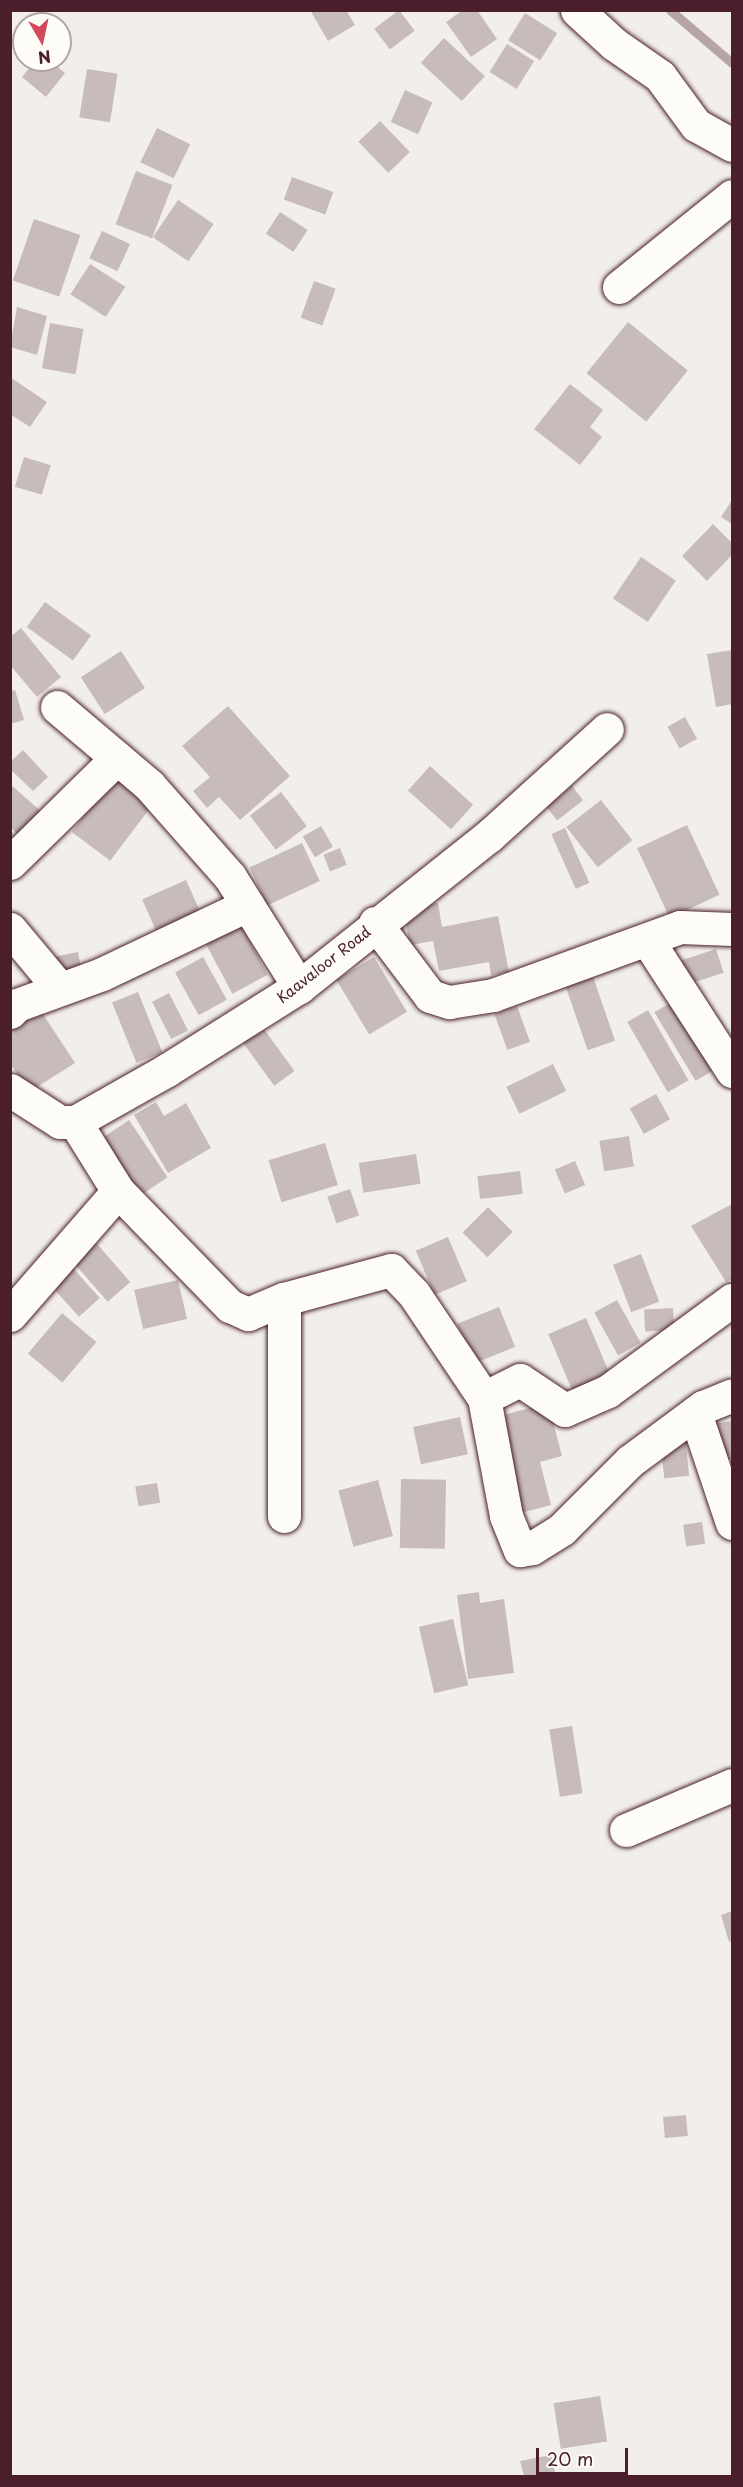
<!DOCTYPE html>
<style>
body{margin:0}
#map{position:relative;width:743px;height:2487px;overflow:hidden;background:#f2efeb;font-family:"Playpen Sans",sans-serif}
div>[style]{position:absolute}
.stream>*{height:9px;margin:-4.5px;padding:0 4.5px;transform-origin:4.5px;border-radius:4.5px;background:#b7a5a6}
.building>*{inset:0;background:#c8bbbb;transform-origin:0 0}
.roads{filter:drop-shadow(0 0 2px #4a1f2b) drop-shadow(0 0 2px #4a1f2b)}
.street>*{height:33px;margin:-16.5px;padding:0 16.5px;transform-origin:16.5px;border-radius:16.5px;background:#fdfcf7}
span{translate:-50% -50%;white-space:nowrap;text-align:center;line-height:1.15;-webkit-text-stroke:4.5px #fdfcf7;paint-order:stroke}
.street-label{font-size:15px;color:#4a1f2b}
.frame{position:absolute;inset:0;border:12px solid #4a1f2b;pointer-events:none}
.north{position:absolute;left:12px;top:12px;width:60px;height:60px;box-sizing:border-box;background:#fdfcf7;border:2px solid #b5a4a5;border-radius:50%;rotate:171deg;font-size:16px;font-weight:700;line-height:24px;text-align:center;color:#4a1f2b}
.north::after{content:'';display:block;margin:auto;width:21px;height:27px;background:#d1495b;clip-path:polygon(50% 0,100% 100%,50% 72%,0 100%)}
.scale{position:absolute;left:536px;top:2448px;width:92px;height:27px;box-sizing:border-box;border:3px solid #4a1f2b;border-top:0;padding-left:8px;font-size:18px;line-height:21px;white-space:nowrap;color:#4a1f2b;-webkit-text-stroke:4px #fdfcf7;paint-order:stroke}
</style>
<div id="map">
<div class="stream">
<i style="left:670px;top:10px;width:82px;rotate:40.5deg"></i>
</div>
<div class="building">
<i style="clip-path:polygon(310px 10px,346px 10px,355px 25px,328px 41px)"></i>
<i style="left:399px;top:10px;width:26px;height:31px;rotate:53deg"></i>
<i style="clip-path:polygon(463px 10px,477px 10px,497px 39px,471px 57px,446px 22px)"></i>
<i style="left:525px;top:13px;width:38px;height:32px;rotate:32deg"></i>
<i style="left:444px;top:38px;width:56px;height:34px;rotate:43deg"></i>
<i style="left:507px;top:44px;width:32px;height:33px;rotate:32deg"></i>
<i style="clip-path:polygon(36px 60px,49px 60px,65px 73px,46px 97px,22px 77px)"></i>
<i style="left:87px;top:69px;width:31px;height:49px;rotate:9deg"></i>
<i style="left:405px;top:90px;width:30px;height:35px;rotate:24deg"></i>
<i style="left:380px;top:121px;width:43px;height:30px;rotate:46deg"></i>
<i style="left:157px;top:128px;width:37px;height:38px;rotate:26deg"></i>
<i style="left:136px;top:171px;width:39px;height:57px;rotate:21deg"></i>
<i style="left:292px;top:177px;width:44px;height:24px;rotate:20deg"></i>
<i style="left:178px;top:200px;width:43px;height:45px;rotate:34deg"></i>
<i style="left:280px;top:212px;width:33px;height:26px;rotate:33deg"></i>
<i style="left:34px;top:219px;width:49px;height:65px;rotate:19deg"></i>
<i style="left:102px;top:231px;width:31px;height:30px;rotate:25deg"></i>
<i style="left:90px;top:264px;width:42px;height:36px;rotate:33deg"></i>
<i style="left:314px;top:281px;width:23px;height:39px;rotate:20deg"></i>
<i style="clip-path:polygon(17px 307px,47px 316px,37px 355px,10px 347px)"></i>
<i style="left:628px;top:322px;width:77px;height:66px;rotate:39deg"></i>
<i style="left:50px;top:323px;width:34px;height:46px;rotate:10deg"></i>
<i style="clip-path:polygon(10px 377px,47px 402px,30px 427px,10px 414px)"></i>
<i style="clip-path:polygon(570px 384px,603px 410px,590px 427px,602px 437px,580px 465px,534px 429px)"></i>
<i style="left:24px;top:457px;width:28px;height:31px;rotate:17deg"></i>
<i style="clip-path:polygon(732px 500px,732px 524px,721px 517px)"></i>
<i style="clip-path:polygon(713px 524px,732px 543px,732px 555px,707px 581px,682px 556px)"></i>
<i style="left:641px;top:557px;width:42px;height:50px;rotate:34deg"></i>
<i style="left:45px;top:602px;width:57px;height:31px;rotate:36deg"></i>
<i style="clip-path:polygon(21px 628px,61px 677px,37px 697px,10px 665px,10px 637px)"></i>
<i style="clip-path:polygon(732px 650px,732px 704px,716px 707px,707px 654px)"></i>
<i style="left:121px;top:651px;width:44px;height:48px;rotate:57deg"></i>
<i style="clip-path:polygon(15px 690px,24px 720px,10px 724px,10px 691px)"></i>
<i style="clip-path:polygon(228px 706px,290px 776px,240px 820px,219px 797px,207px 808px,193px 791px,210px 777px,182px 746px)"></i>
<i style="left:685px;top:717px;width:25px;height:20px;rotate:61deg"></i>
<i style="clip-path:polygon(23px 750px,48px 777px,33px 791px,10px 769px,10px 762px)"></i>
<i style="left:430px;top:766px;width:58px;height:33px;rotate:42deg"></i>
<i style="left:114px;top:776px;width:48px;height:70px;rotate:37deg"></i>
<i style="clip-path:polygon(10px 784px,44px 814px,22px 838px,10px 827px)"></i>
<i style="left:572px;top:786px;width:18px;height:33px;rotate:52deg"></i>
<i style="left:281px;top:792px;width:43px;height:39px;rotate:53deg"></i>
<i style="left:601px;top:800px;width:51px;height:44px;rotate:52deg"></i>
<i style="left:687px;top:825px;width:77px;height:55px;rotate:65deg"></i>
<i style="left:321px;top:826px;width:24px;height:21px;rotate:60deg"></i>
<i style="left:565px;top:828px;width:60px;height:15px;rotate:66deg"></i>
<i style="left:302px;top:843px;width:42px;height:58px;rotate:65deg"></i>
<i style="left:340px;top:848px;width:18px;height:18px;rotate:68deg"></i>
<i style="left:186px;top:880px;width:34px;height:48px;rotate:66deg"></i>
<i style="clip-path:polygon(438px 903px,442px 927px,498px 916px,509px 972px,491px 975px,489px 962px,439px 971px,433px 941px,410px 945px,403px 909px)"></i>
<i style="left:239px;top:921px;width:61px;height:40px;rotate:62deg"></i>
<i style="left:716px;top:949px;width:25px;height:42px;rotate:72deg"></i>
<i style="left:78px;top:952px;width:16px;height:27px;rotate:79deg"></i>
<i style="left:203px;top:957px;width:49px;height:32px;rotate:61deg"></i>
<i style="left:374px;top:957px;width:64px;height:44px;rotate:59deg"></i>
<i style="left:590px;top:968px;width:77px;height:29px;rotate:71deg"></i>
<i style="left:138px;top:992px;width:65px;height:28px;rotate:68deg"></i>
<i style="left:169px;top:993px;width:42px;height:19px;rotate:63deg"></i>
<i style="left:675px;top:1000px;width:80px;height:24px;rotate:59deg"></i>
<i style="left:517px;top:1006px;width:38px;height:24px;rotate:70deg"></i>
<i style="left:648px;top:1010px;width:81px;height:24px;rotate:60deg"></i>
<i style="clip-path:polygon(41px 1011px,75px 1063px,29px 1092px,10px 1063px,10px 1030px)"></i>
<i style="left:261px;top:1025px;width:57px;height:25px;rotate:54deg"></i>
<i style="left:553px;top:1064px;width:30px;height:52px;rotate:64deg"></i>
<i style="left:656px;top:1094px;width:29px;height:30px;rotate:61deg"></i>
<i style="clip-path:polygon(156px 1102px,164px 1116px,186px 1103px,211px 1148px,168px 1173px,134px 1115px)"></i>
<i style="left:129px;top:1120px;width:69px;height:42px;rotate:56deg"></i>
<i style="left:629px;top:1136px;width:31px;height:30px;rotate:81deg"></i>
<i style="left:325px;top:1143px;width:44px;height:59px;rotate:73deg"></i>
<i style="left:416px;top:1154px;width:30px;height:58px;rotate:81deg"></i>
<i style="left:575px;top:1161px;width:26px;height:22px;rotate:67deg"></i>
<i style="left:520px;top:1171px;width:23px;height:43px;rotate:83deg"></i>
<i style="left:350px;top:1189px;width:28px;height:24px;rotate:71deg"></i>
<i style="clip-path:polygon(732px 1204px,732px 1279px,726px 1282px,691px 1226px)"></i>
<i style="left:488px;top:1207px;width:35px;height:36px;rotate:45deg"></i>
<i style="left:85px;top:1230px;width:69px;height:30px;rotate:49deg"></i>
<i style="left:448px;top:1237px;width:48px;height:35px;rotate:67deg"></i>
<i style="left:641px;top:1254px;width:51px;height:30px;rotate:69deg"></i>
<i style="left:71px;top:1266px;width:43px;height:28px;rotate:48deg"></i>
<i style="left:178px;top:1280px;width:40px;height:45px;rotate:77deg"></i>
<i style="left:617px;top:1300px;width:49px;height:26px;rotate:61deg"></i>
<i style="left:499px;top:1307px;width:43px;height:45px;rotate:68deg"></i>
<i style="left:673px;top:1308px;width:22px;height:29px;rotate:87deg"></i>
<i style="left:62px;top:1313px;width:45px;height:53px;rotate:40deg"></i>
<i style="left:586px;top:1318px;width:65px;height:41px;rotate:67deg"></i>
<i style="clip-path:polygon(548px 1403px,562px 1456px,540px 1462px,551px 1505px,517px 1514px,492px 1418px)"></i>
<i style="left:460px;top:1417px;width:38px;height:48px;rotate:78deg"></i>
<i style="clip-path:polygon(732px 1421px,732px 1459px,716px 1461px,711px 1424px)"></i>
<i style="left:685px;top:1436px;width:40px;height:25px;rotate:84deg"></i>
<i style="left:401px;top:1479px;width:45px;height:69px;rotate:1deg"></i>
<i style="left:378px;top:1480px;width:58px;height:41px;rotate:75deg"></i>
<i style="left:157px;top:1483px;width:20px;height:22px;rotate:81deg"></i>
<i style="left:702px;top:1522px;width:22px;height:19px;rotate:82deg"></i>
<i style="clip-path:polygon(479px 1592px,480px 1603px,504px 1599px,514px 1673px,468px 1679px,457px 1595px)"></i>
<i style="left:453px;top:1619px;width:68px;height:35px;rotate:77deg"></i>
<i style="left:572px;top:1726px;width:68px;height:23px;rotate:81deg"></i>
<i style="clip-path:polygon(732px 1911px,732px 1941px,729px 1942px,721px 1915px)"></i>
<i style="left:686px;top:2115px;width:21px;height:23px;rotate:85deg"></i>
<i style="left:600px;top:2396px;width:46px;height:47px;rotate:81deg"></i>
<i style="clip-path:polygon(551px 2455px,556px 2476px,524px 2476px,520px 2461px)"></i>
</div>
<div class="roads">
<div class="street">
<i style="left:577px;top:10px;width:50px;rotate:42.6deg"></i>
<i style="left:614px;top:44px;width:56px;rotate:34.8deg"></i>
<i style="left:660px;top:76px;width:61px;rotate:53.7deg"></i>
<i style="left:696px;top:125px;width:41px;rotate:29.1deg"></i>
<i style="left:619px;top:287px;width:145px;rotate:-38.8deg"></i>
<i style="left:57px;top:707px;width:121px;rotate:40.3deg"></i>
<i style="left:149px;top:785px;width:123px;rotate:48.6deg"></i>
<i style="left:230px;top:877px;width:130px;rotate:57.9deg"></i>
<i style="left:10px;top:863px;width:150px;rotate:-44.5deg"></i>
<i style="left:375px;top:923px;width:91px;rotate:53deg"></i>
<i style="left:430px;top:996px;width:20px;rotate:18deg"></i>
<i style="left:449px;top:1002px;width:45px;rotate:-9deg"></i>
<i style="left:493px;top:995px;width:199px;rotate:-20deg"></i>
<i style="left:680px;top:927px;width:52px;rotate:2.2deg"></i>
<i style="left:10px;top:929px;width:78px;rotate:50.2deg"></i>
<i style="left:648px;top:941px;width:155px;rotate:57.1deg"></i>
<i style="left:10px;top:1012px;width:10px;rotate:-45deg"></i>
<i style="left:17px;top:1005px;width:90px;rotate:-20deg"></i>
<i style="left:102px;top:974px;width:161px;rotate:-25.4deg"></i>
<i style="left:10px;top:1090px;width:59px;rotate:32.6deg"></i>
<i style="left:60px;top:1122px;width:15px"></i>
<i style="left:75px;top:1122px;width:106px;rotate:-29.5deg"></i>
<i style="left:167px;top:1070px;width:156px;rotate:-32.2deg"></i>
<i style="left:299px;top:987px;width:243px;rotate:-38.5deg"></i>
<i style="left:489px;top:836px;width:159px;rotate:-42.2deg"></i>
<i style="left:75px;top:1122px;width:81px;rotate:58.1deg"></i>
<i style="left:118px;top:1191px;width:161px;rotate:45.8deg"></i>
<i style="left:230px;top:1306px;width:20px;rotate:24deg"></i>
<i style="left:248px;top:1314px;width:39px;rotate:-23deg"></i>
<i style="left:284px;top:1299px;width:111px;rotate:-15.2deg"></i>
<i style="left:391px;top:1270px;width:33px;rotate:46deg"></i>
<i style="left:414px;top:1294px;width:125px;rotate:56.1deg"></i>
<i style="left:484px;top:1398px;width:40px;rotate:-26.6deg"></i>
<i style="left:520px;top:1380px;width:54px;rotate:33.7deg"></i>
<i style="left:565px;top:1410px;width:47px;rotate:-23.8deg"></i>
<i style="left:608px;top:1391px;width:154px;rotate:-36.3deg"></i>
<i style="left:284px;top:1299px;width:217px;rotate:90deg"></i>
<i style="left:10px;top:1315px;width:164px;rotate:-48.9deg"></i>
<i style="left:484px;top:1398px;width:120px;rotate:79.4deg"></i>
<i style="left:506px;top:1516px;width:37px;rotate:68deg"></i>
<i style="left:520px;top:1550px;width:12px;rotate:-9deg"></i>
<i style="left:532px;top:1548px;width:36px;rotate:-32deg"></i>
<i style="left:562px;top:1529px;width:96px;rotate:-45deg"></i>
<i style="left:630px;top:1461px;width:91px;rotate:-36.5deg"></i>
<i style="left:703px;top:1407px;width:31px;rotate:-22deg"></i>
<i style="left:695px;top:1413px;width:116px;rotate:71.4deg"></i>
<i style="left:626px;top:1830px;width:115px;rotate:-23deg"></i>
</div>
</div>
<div class="street-label">
<span style="left:323px;top:964px;rotate:-38deg">Kaavaloor Road</span>
</div>
<div class="frame"></div>
<div class="north">N</div>
<div class="scale">20 m</div>
</div>
